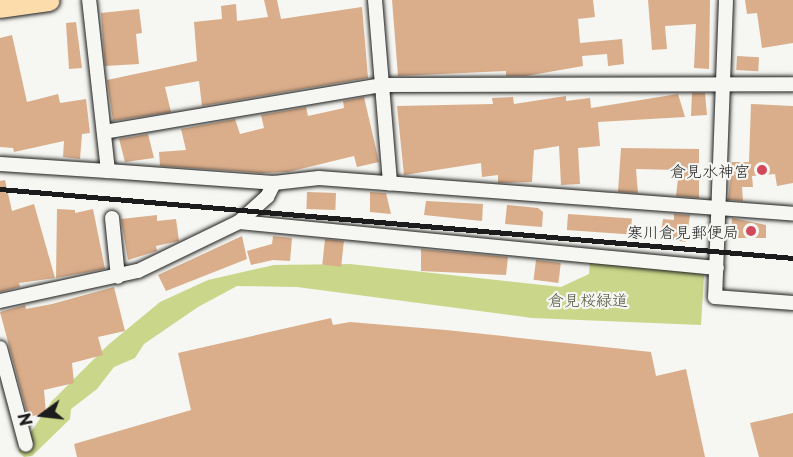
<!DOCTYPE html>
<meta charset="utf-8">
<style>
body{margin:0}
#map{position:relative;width:793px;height:457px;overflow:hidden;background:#f6f6f2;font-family:"Playpen Sans","Klee One",sans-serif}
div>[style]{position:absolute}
.green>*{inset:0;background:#cad68a}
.building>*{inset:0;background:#daae8b;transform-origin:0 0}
.roads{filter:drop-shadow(0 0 2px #1c1c1c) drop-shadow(0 0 2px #1c1c1c)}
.minor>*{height:14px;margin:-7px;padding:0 7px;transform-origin:7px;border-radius:7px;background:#f6f6f2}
.primary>*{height:21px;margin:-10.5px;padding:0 10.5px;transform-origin:10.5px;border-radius:10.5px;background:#fddcac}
.rail>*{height:4.5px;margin:-2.25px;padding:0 2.25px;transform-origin:2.25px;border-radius:2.25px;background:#1c1c1c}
.dots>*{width:16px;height:16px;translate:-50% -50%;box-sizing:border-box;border:3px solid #f6f6f2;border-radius:50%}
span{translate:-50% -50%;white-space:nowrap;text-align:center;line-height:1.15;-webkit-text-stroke:4.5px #f6f6f2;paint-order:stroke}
.poi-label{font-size:16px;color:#1c1c1c}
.right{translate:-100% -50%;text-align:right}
.park-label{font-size:16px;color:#50543d}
.north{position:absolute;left:12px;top:385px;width:60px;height:60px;-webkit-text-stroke:4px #f6f6f2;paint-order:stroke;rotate:255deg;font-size:16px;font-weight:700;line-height:24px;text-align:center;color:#1c1c1c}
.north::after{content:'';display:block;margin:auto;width:21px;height:27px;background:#1c1c1c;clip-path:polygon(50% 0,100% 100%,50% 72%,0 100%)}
</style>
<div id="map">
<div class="green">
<i style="clip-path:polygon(590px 261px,700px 271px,704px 275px,701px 325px,532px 318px,297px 287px,237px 286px,198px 307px,144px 344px,135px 358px,114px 367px,97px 389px,71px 409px,70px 419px,32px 456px,24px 457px,18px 451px,52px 401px,108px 345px,160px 302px,208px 280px,274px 265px,350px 264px,561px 287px,589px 274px)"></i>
</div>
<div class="building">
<i style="clip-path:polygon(264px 0,277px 0,281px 19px,362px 7px,368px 78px,202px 106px,199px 81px,165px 87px,171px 112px,113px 121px,107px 80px,197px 61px,194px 22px,222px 19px,221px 6px,236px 4px,237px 21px,268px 17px)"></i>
<i style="clip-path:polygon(392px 0,593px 0,595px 17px,578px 19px,580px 43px,622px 39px,624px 64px,608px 66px,607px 54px,582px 56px,583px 66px,526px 76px,506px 76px,506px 71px,398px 76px)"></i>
<i style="clip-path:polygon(648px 0,710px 0,709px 69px,694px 68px,696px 24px,665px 26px,667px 49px,652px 50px)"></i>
<i style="clip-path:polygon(745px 0,793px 0,793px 43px,762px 48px,757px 13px,747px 14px)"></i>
<i style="clip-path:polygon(139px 9px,142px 33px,136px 34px,139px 64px,105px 66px,101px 13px)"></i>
<i style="clip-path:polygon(76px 22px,82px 68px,69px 69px,66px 23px)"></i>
<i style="clip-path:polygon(12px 35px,27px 102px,58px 94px,60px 103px,86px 99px,90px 133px,82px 134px,80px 159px,63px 157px,64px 141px,14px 152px,13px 148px,0 147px,0 38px)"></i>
<i style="left:737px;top:56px;width:22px;height:14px;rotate:3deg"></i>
<i style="clip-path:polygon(692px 93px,705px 93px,707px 115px,691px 116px)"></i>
<i style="clip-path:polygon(678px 94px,685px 117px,598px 122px,600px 146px,578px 148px,580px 184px,561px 185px,559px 146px,534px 150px,532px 182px,498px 183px,498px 175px,482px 177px,481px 163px,404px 175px,397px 106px,493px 104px,492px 98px,513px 97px,514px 104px,566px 96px,566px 101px,590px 98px,591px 108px)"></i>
<i style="clip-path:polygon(364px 97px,379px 162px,357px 167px,354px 156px,288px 172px,262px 173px,160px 166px,159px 152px,186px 150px,181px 129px,235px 119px,240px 134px,264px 128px,261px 115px,306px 107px,308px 116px,344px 108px,343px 101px)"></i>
<i style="clip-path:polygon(751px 104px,793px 106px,793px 183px,777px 186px,775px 174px,752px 176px,753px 187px,742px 187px,743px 201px,728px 200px,732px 162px,749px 162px)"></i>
<i style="clip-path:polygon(148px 134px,154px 158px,125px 162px,119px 139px)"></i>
<i style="clip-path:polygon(621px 148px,699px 149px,699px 198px,676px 196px,679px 170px,636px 169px,638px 193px,618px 192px)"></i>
<i style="clip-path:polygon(5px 180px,12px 211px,34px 204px,55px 278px,19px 283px,20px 287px,0 292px,0 181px)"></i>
<i style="left:307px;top:192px;width:29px;height:17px;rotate:2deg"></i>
<i style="clip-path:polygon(370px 192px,386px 193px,391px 214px,370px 212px)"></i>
<i style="clip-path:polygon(426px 201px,483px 204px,482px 221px,424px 215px)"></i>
<i style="clip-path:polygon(507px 205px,538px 208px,543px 212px,542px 227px,505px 224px)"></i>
<i style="clip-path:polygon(57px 209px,75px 210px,75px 213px,93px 209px,105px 269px,56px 278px)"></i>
<i style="left:568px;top:214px;width:64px;height:16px;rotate:4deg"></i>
<i style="clip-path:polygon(674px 214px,690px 215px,686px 242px,660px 238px,663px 219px,674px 220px)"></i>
<i style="clip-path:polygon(157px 215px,157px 221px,176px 219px,179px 241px,156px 246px,157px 251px,128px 260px,121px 219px)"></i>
<i style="clip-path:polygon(732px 218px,766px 225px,766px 238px,735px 238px,731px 235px)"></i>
<i style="clip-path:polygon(242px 236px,247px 259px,166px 291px,158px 275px)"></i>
<i style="clip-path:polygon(273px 236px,292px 238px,290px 261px,273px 260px,251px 265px,247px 251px,272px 244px)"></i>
<i style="left:325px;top:239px;width:19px;height:26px;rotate:6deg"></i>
<i style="clip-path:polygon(421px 249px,508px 257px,506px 275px,421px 271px)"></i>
<i style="left:536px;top:260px;width:25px;height:20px;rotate:7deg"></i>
<i style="clip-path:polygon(114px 287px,125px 331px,98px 337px,103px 355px,72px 363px,74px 383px,44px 390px,46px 413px,28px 417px,0 312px,25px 305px,26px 309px,52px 304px)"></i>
<i style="clip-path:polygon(331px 318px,333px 325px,350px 322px,446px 330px,651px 352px,656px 376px,686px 369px,705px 457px,77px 457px,74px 444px,191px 410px,178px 353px)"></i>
<i style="clip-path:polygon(793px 413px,793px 457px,759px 457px,750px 423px)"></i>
</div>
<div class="roads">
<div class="minor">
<i style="left:375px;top:0;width:184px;rotate:85.3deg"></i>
<i style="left:726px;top:0;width:297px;rotate:92.1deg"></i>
<i style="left:715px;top:297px;width:78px;rotate:4.4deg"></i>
<i style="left:104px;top:132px;width:283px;rotate:-9.6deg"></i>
<i style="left:383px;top:85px;width:410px;rotate:-0.1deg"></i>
<i style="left:0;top:164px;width:108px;rotate:3.7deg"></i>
<i style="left:108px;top:171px;width:172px;rotate:-96.3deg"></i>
<i style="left:108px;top:171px;width:166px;rotate:4.1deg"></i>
<i style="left:274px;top:183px;width:45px;rotate:-6.3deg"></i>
<i style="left:319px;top:178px;width:475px;rotate:4.3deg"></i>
<i style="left:112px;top:218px;width:59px;rotate:84.2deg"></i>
<i style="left:239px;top:222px;width:480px;rotate:5.5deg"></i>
<i style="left:0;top:301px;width:141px;rotate:-12.3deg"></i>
<i style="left:138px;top:271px;width:112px;rotate:-25.9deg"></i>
<i style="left:239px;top:222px;width:38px;rotate:-42deg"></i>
<i style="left:267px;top:197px;width:16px;rotate:-63deg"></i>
<i style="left:0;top:348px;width:100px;rotate:75deg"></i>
</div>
<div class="primary">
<i style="left:0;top:7px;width:49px;rotate:-8.1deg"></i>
</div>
</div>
<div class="rail">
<i style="left:0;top:189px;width:796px;rotate:4.97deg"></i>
</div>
<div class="dots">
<i style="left:762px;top:170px;background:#d1495b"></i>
<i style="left:751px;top:231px;background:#d1495b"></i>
</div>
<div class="poi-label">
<span class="right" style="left:750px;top:170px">倉見水神宮</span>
<span class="right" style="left:739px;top:231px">寒川倉見郵便局</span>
</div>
<div class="park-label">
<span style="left:588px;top:299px">倉見桜緑道</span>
</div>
<div class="north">N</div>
</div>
